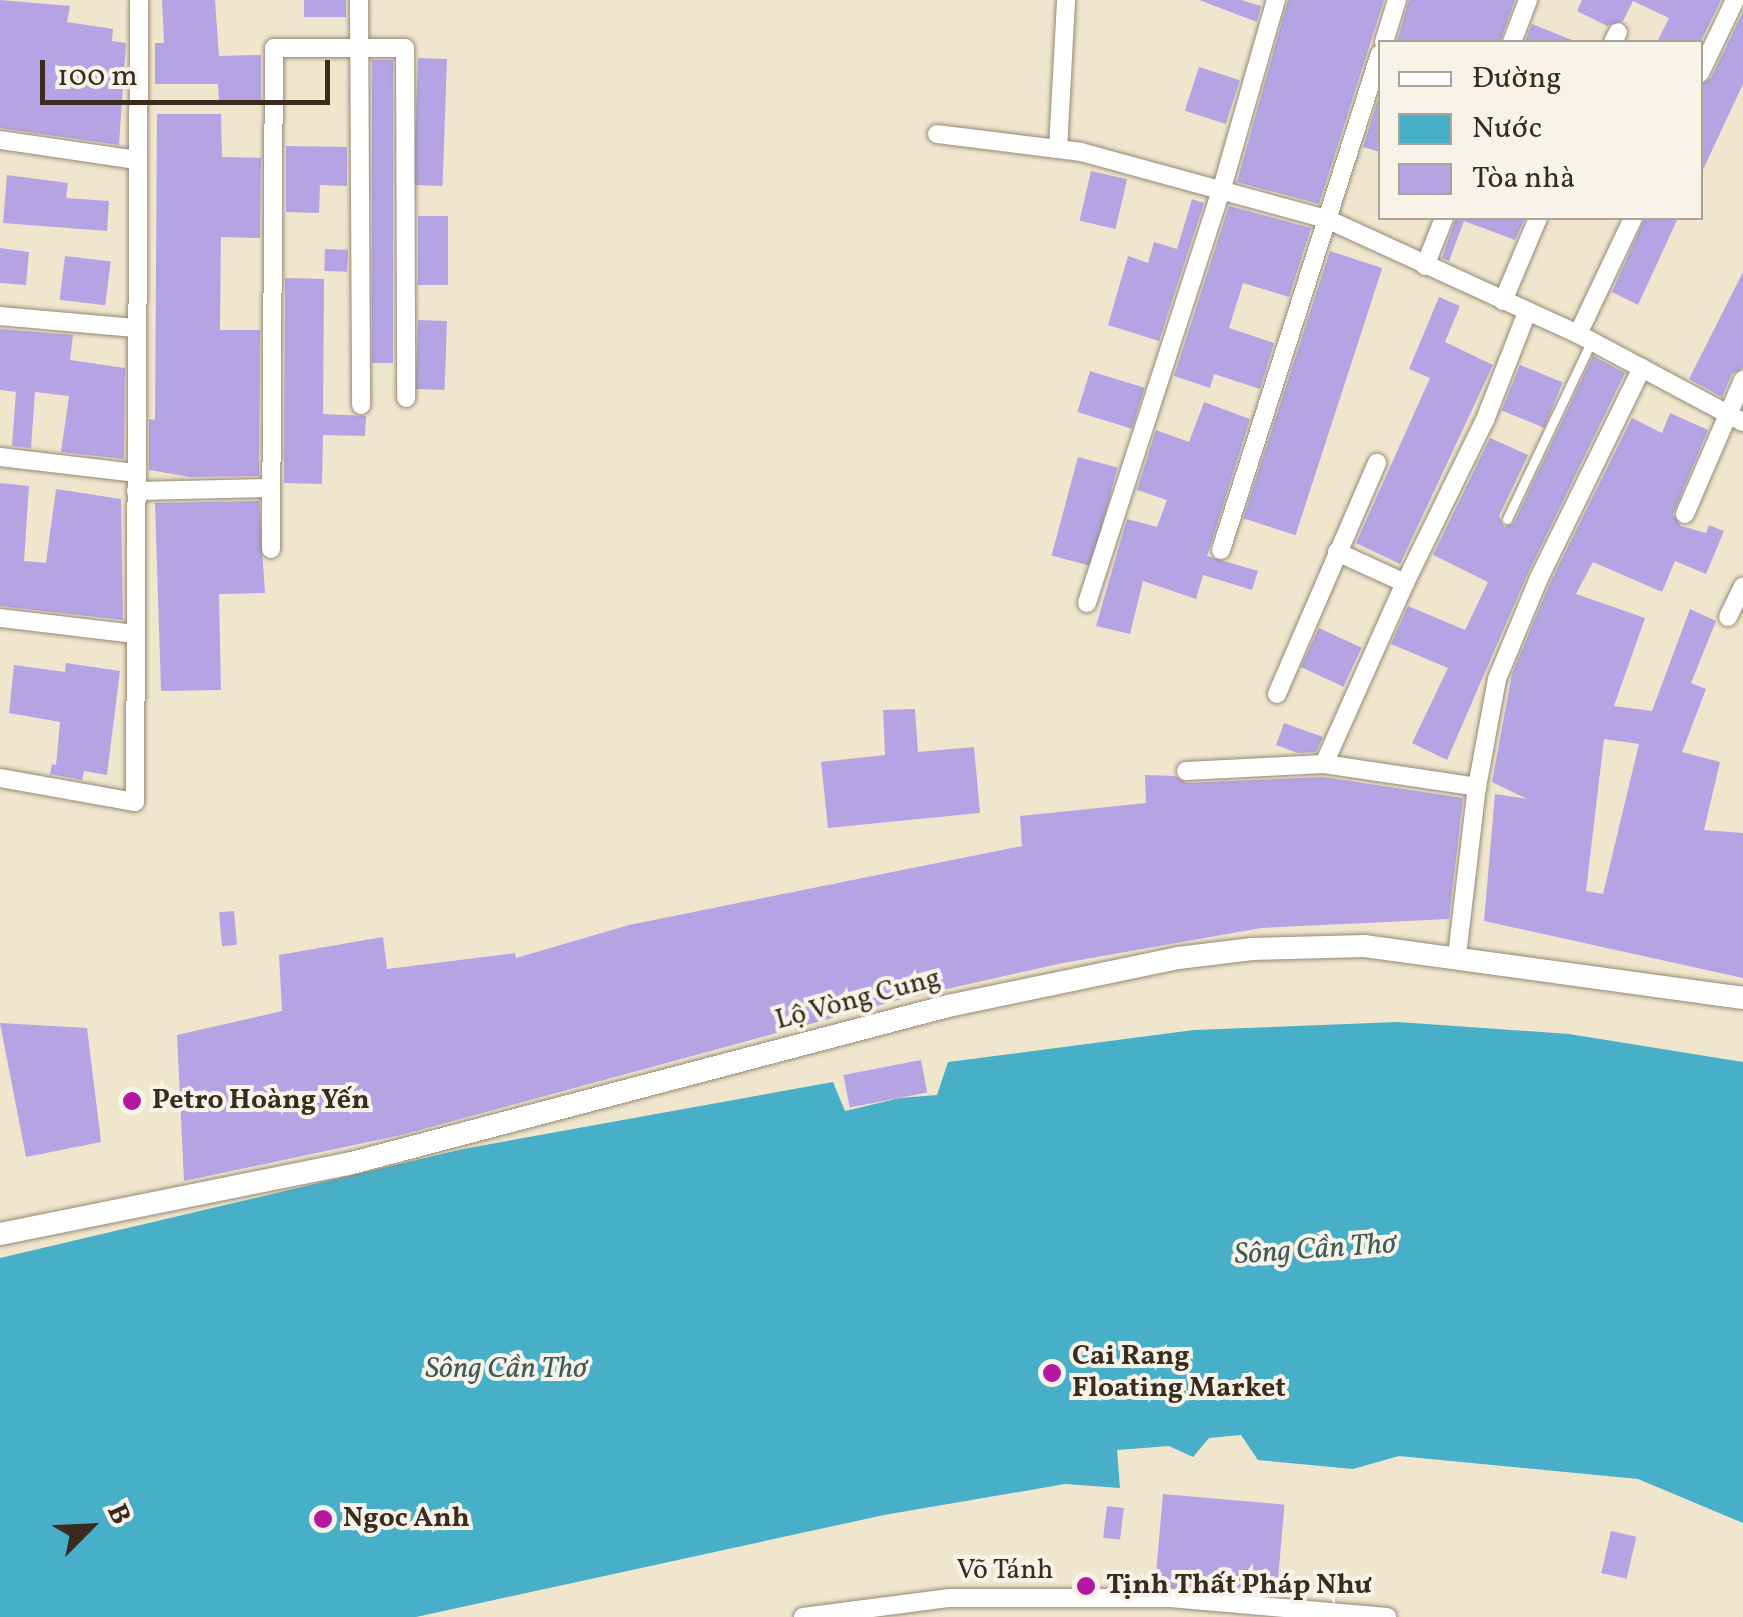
<!DOCTYPE html>
<meta charset="utf-8">
<style>
body{margin:0}
#map{position:relative;width:1743px;height:1617px;overflow:hidden;background:#f0e6cd;font-family:Vollkorn,serif}
div>[style]{position:absolute}
.water>*{inset:0;background:#48afc8}
.building>*{inset:0;background:#b5a4e4;transform-origin:0 0}
.roads{filter:drop-shadow(0 0 2px #968876) drop-shadow(0 0 2px #968876)}
.lane>*{height:9px;margin:-4.5px;padding:0 4.5px;transform-origin:4.5px;border-radius:4.5px;background:#fff}
.street>*{height:18px;margin:-9px;padding:0 9px;transform-origin:9px;border-radius:9px;background:#fff}
.secondary>*{height:22px;margin:-11px;padding:0 11px;transform-origin:11px;border-radius:11px;background:#fff}
.dots>*{width:28px;height:28px;translate:-50% -50%;box-sizing:border-box;border:5px solid #f7f3e8;border-radius:50%}
span{translate:-50% -50%;white-space:nowrap;text-align:center;line-height:1.15;-webkit-text-stroke:8px #f7f3e8;paint-order:stroke}
.street-label{font-size:28px;color:#3b2a1e}
.poi-label{font-size:28px;color:#3b2a1e;font-weight:700}
.left{translate:0 -50%;text-align:left}
.water-label{font-size:30px;color:#40595a;font-style:italic}
.legend{position:absolute;left:1378px;top:40px;width:325px;height:180px;box-sizing:border-box;background:#f7f3e8;border:2px solid #aca397;margin:0;padding:12px 18px;list-style:none;font-size:30px;color:#3b2a1e}
.legend li{display:flex;align-items:center;gap:20px;height:50px}
.legend b{width:50px;border:2px solid #aca397}
.north{position:absolute;left:40px;top:1477px;width:100px;height:100px;-webkit-text-stroke:8px #f7f3e8;paint-order:stroke;rotate:66deg;font-size:28px;font-weight:700;line-height:40px;text-align:center;color:#3b2a1e}
.north::after{content:'';display:block;margin:auto;width:35px;height:45px;background:#3b2a1e;clip-path:polygon(50% 0,100% 100%,50% 72%,0 100%)}
.scale{position:absolute;left:40px;top:60px;width:290px;height:45px;box-sizing:border-box;border:5px solid #3b2a1e;border-top:0;padding-left:12px;font-size:30px;line-height:35px;white-space:nowrap;color:#3b2a1e;-webkit-text-stroke:8px #f7f3e8;paint-order:stroke}
</style>
<div id="map">
<div class="water">
<i style="clip-path:polygon(1398px 1022px,1569px 1034px,1743px 1062px,1743px 1523px,1638px 1479px,1399px 1456px,1353px 1469px,1258px 1460px,1241px 1435px,1209px 1438px,1193px 1457px,1169px 1446px,1117px 1450px,1120px 1488px,1065px 1484px,884px 1515px,416px 1617px,0 1617px,0 1258px,463px 1149px,833px 1082px,845px 1111px,900px 1098px,937px 1095px,948px 1062px,1194px 1030px)"></i>
</div>
<div class="building">
<i style="clip-path:polygon(0 0,70px 6px,67px 22px,113px 29px,112px 41px,126px 43px,119px 145px,0 128px)"></i>
<i style="clip-path:polygon(162px 0,215px 0,219px 56px,261px 55px,261px 103px,219px 103px,218px 84px,155px 84px,155px 43px,164px 43px)"></i>
<i style="left:304px;top:0;width:42px;height:17px"></i>
<i style="clip-path:polygon(1199px 0,1241px 0,1261px 6px,1257px 22px)"></i>
<i style="clip-path:polygon(1288px 0,1384px 0,1319px 204px,1237px 182px)"></i>
<i style="clip-path:polygon(1409px 0,1515px 0,1500px 42px,1397px 42px)"></i>
<i style="clip-path:polygon(1582px 0,1721px 0,1700px 43px,1657px 42px,1669px 18px,1633px 1px,1623px 21px,1607px 26px,1577px 11px)"></i>
<i style="clip-path:polygon(1743px 12px,1743px 84px,1700px 176px,1700px 85px,1711px 78px)"></i>
<i style="clip-path:polygon(1532px 24px,1577px 42px,1525px 42px)"></i>
<i style="left:418px;top:58px;width:29px;height:127px;rotate:2deg"></i>
<i style="left:372px;top:60px;width:21px;height:303px"></i>
<i style="left:1199px;top:67px;width:43px;height:46px;rotate:18deg"></i>
<i style="clip-path:polygon(1380px 93px,1380px 152px,1363px 147px)"></i>
<i style="clip-path:polygon(157px 114px,221px 114px,222px 157px,261px 158px,260px 238px,221px 237px,220px 330px,260px 330px,259px 476px,190px 477px,149px 470px,149px 419px,155px 420px)"></i>
<i style="clip-path:polygon(286px 146px,347px 147px,347px 186px,320px 185px,319px 213px,286px 212px)"></i>
<i style="left:1091px;top:171px;width:37px;height:51px;rotate:13deg"></i>
<i style="clip-path:polygon(7px 175px,68px 183px,66px 198px,109px 201px,107px 231px,3px 223px)"></i>
<i style="clip-path:polygon(1192px 199px,1204px 203px,1159px 341px,1108px 325px,1128px 256px,1148px 263px,1154px 242px,1177px 249px)"></i>
<i style="clip-path:polygon(1229px 206px,1311px 228px,1289px 297px,1243px 283px,1229px 328px,1274px 343px,1260px 389px,1214px 374px,1210px 388px,1174px 376px)"></i>
<i style="left:418px;top:216px;width:30px;height:69px"></i>
<i style="clip-path:polygon(1456px 218px,1525px 218px,1515px 240px,1464px 221px,1449px 261px,1442px 258px)"></i>
<i style="clip-path:polygon(1645px 218px,1678px 218px,1638px 305px,1612px 292px)"></i>
<i style="clip-path:polygon(0 248px,29px 252px,26px 285px,0 283px)"></i>
<i style="left:325px;top:249px;width:23px;height:22px;rotate:2deg"></i>
<i style="left:1330px;top:251px;width:55px;height:281px;rotate:18deg"></i>
<i style="left:65px;top:256px;width:46px;height:44px;rotate:7deg"></i>
<i style="clip-path:polygon(1743px 272px,1743px 368px,1732px 374px,1722px 397px,1689px 379px)"></i>
<i style="clip-path:polygon(285px 278px,324px 279px,323px 414px,366px 416px,365px 436px,323px 435px,322px 484px,284px 483px)"></i>
<i style="clip-path:polygon(1439px 297px,1460px 306px,1445px 342px,1493px 365px,1400px 564px,1356px 543px,1430px 378px,1409px 369px)"></i>
<i style="left:418px;top:320px;width:29px;height:69px;rotate:2deg"></i>
<i style="clip-path:polygon(0 329px,73px 335px,70px 360px,125px 368px,124px 459px,61px 452px,69px 396px,35px 392px,31px 448px,12px 446px,16px 392px,0 390px)"></i>
<i style="clip-path:polygon(1593px 356px,1625px 373px,1528px 573px,1447px 760px,1412px 743px,1448px 668px,1391px 644px,1408px 606px,1465px 630px,1488px 582px,1433px 555px,1490px 438px,1528px 455px,1499px 516px,1504px 527px,1514px 523px)"></i>
<i style="left:1520px;top:365px;width:46px;height:49px;rotate:22deg"></i>
<i style="left:1090px;top:371px;width:57px;height:43px;rotate:17deg"></i>
<i style="clip-path:polygon(1204px 402px,1250px 419px,1207px 556px,1258px 571px,1252px 590px,1203px 575px,1196px 599px,1143px 581px,1130px 634px,1096px 626px,1127px 519px,1157px 527px,1167px 500px,1137px 490px,1156px 430px,1189px 442px)"></i>
<i style="clip-path:polygon(evenodd,1670px 413px,1708px 430px,1673px 514px,1681px 526px,1706px 533px,1709px 525px,1724px 531px,1706px 574px,1675px 561px,1662px 592px,1593px 562px,1576px 594px,1645px 618px,1614px 706px,1652px 711px,1690px 609px,1716px 621px,1691px 683px,1706px 689px,1682px 752px,1720px 762px,1704px 830px,1743px 833px,1743px 978px,1484px 921px,1495px 794px,1527px 799px,1492px 782px,1512px 674px,1550px 583px,1632px 418px,1662px 433px,1670px 413px,1604px 739px,1639px 744px,1603px 894px,1586px 891px,1604px 739px)"></i>
<i style="left:1078px;top:457px;width:41px;height:102px;rotate:15deg"></i>
<i style="clip-path:polygon(0 483px,29px 486px,24px 561px,46px 563px,56px 489px,121px 499px,123px 620px,0 606px)"></i>
<i style="clip-path:polygon(259px 501px,265px 593px,219px 594px,221px 690px,161px 691px,155px 503px)"></i>
<i style="left:1319px;top:628px;width:47px;height:43px;rotate:25deg"></i>
<i style="clip-path:polygon(66px 663px,120px 671px,107px 775px,84px 771px,82px 780px,50px 774px,52px 764px,56px 765px,60px 722px,9px 713px,14px 665px,65px 672px)"></i>
<i style="clip-path:polygon(915px 709px,918px 752px,974px 747px,980px 813px,828px 828px,821px 762px,885px 755px,883px 710px)"></i>
<i style="clip-path:polygon(1284px 723px,1323px 737px,1316px 752px,1298px 753px,1276px 745px)"></i>
<i style="clip-path:polygon(1145px 775px,1175px 776px,1187px 783px,1323px 777px,1463px 798px,1449px 919px,1261px 928px,1063px 963px,902px 999px,401px 1135px,184px 1181px,177px 1035px,282px 1011px,279px 955px,383px 937px,387px 969px,515px 953px,516px 958px,629px 925px,1022px 846px,1020px 816px,1146px 803px)"></i>
<i style="left:234px;top:911px;width:34px;height:15px;rotate:85deg"></i>
<i style="clip-path:polygon(0 1023px,87px 1028px,101px 1142px,26px 1157px)"></i>
<i style="left:921px;top:1060px;width:33px;height:79px;rotate:79deg"></i>
<i style="left:1163px;top:1494px;width:122px;height:92px;rotate:5deg"></i>
<i style="left:1107px;top:1506px;width:17px;height:32px;rotate:7deg"></i>
<i style="left:1611px;top:1531px;width:26px;height:43px;rotate:13deg"></i>
</div>
<div class="roads">
<div class="lane">
<i style="left:1507px;top:519px;width:196px;rotate:-64.6deg"></i>
</div>
<div class="street">
<i style="left:359px;top:0;width:405px;rotate:89.7deg"></i>
<i style="left:1384px;top:42px;width:44px;rotate:-72.8deg"></i>
<i style="left:1512px;top:42px;width:45px;rotate:-69.1deg"></i>
<i style="left:1613px;top:42px;width:11px;rotate:-63deg"></i>
<i style="left:1700px;top:73px;width:81px;rotate:-64.4deg"></i>
<i style="left:937px;top:134px;width:145px;rotate:7.1deg"></i>
<i style="left:1081px;top:152px;width:257px;rotate:15.3deg"></i>
<i style="left:1329px;top:220px;width:274px;rotate:24.6deg"></i>
<i style="left:1578px;top:334px;width:187px;rotate:28.1deg"></i>
<i style="left:0;top:140px;width:138px;rotate:8.3deg"></i>
<i style="left:1058px;top:149px;width:149px;rotate:-86.9deg"></i>
<i style="left:1425px;top:266px;width:52px;rotate:-68.4deg"></i>
<i style="left:1503px;top:301px;width:90px;rotate:-67.1deg"></i>
<i style="left:0;top:316px;width:135px;rotate:5.1deg"></i>
<i style="left:1578px;top:334px;width:128px;rotate:-64.6deg"></i>
<i style="left:0;top:457px;width:138px;rotate:6.7deg"></i>
<i style="left:136px;top:491px;width:133px;rotate:-1.3deg"></i>
<i style="left:1685px;top:514px;width:146px;rotate:-66.6deg"></i>
<i style="left:271px;top:549px;width:501px;rotate:-89.66deg"></i>
<i style="left:274px;top:48px;width:131px"></i>
<i style="left:405px;top:48px;width:350px;rotate:89.8deg"></i>
<i style="left:1221px;top:550px;width:521px;rotate:-72.23deg"></i>
<i style="left:1337px;top:552px;width:75px;rotate:24.5deg"></i>
<i style="left:1087px;top:603px;width:436px;rotate:-72deg"></i>
<i style="left:1222px;top:188px;width:196px;rotate:-74deg"></i>
<i style="left:1728px;top:617px;width:34px;rotate:-64deg"></i>
<i style="left:0;top:618px;width:135px;rotate:6.8deg"></i>
<i style="left:1277px;top:694px;width:252px;rotate:-66.6deg"></i>
<i style="left:1324px;top:764px;width:198px;rotate:-65.9deg"></i>
<i style="left:1405px;top:583px;width:182px;rotate:-63.9deg"></i>
<i style="left:1485px;top:420px;width:116px;rotate:-68.7deg"></i>
<i style="left:1186px;top:771px;width:138px;rotate:-2.9deg"></i>
<i style="left:1324px;top:764px;width:155px;rotate:8.5deg"></i>
<i style="left:0;top:778px;width:137px;rotate:10.1deg"></i>
<i style="left:135px;top:802px;width:802px;rotate:-89.71deg"></i>
<i style="left:1457px;top:956px;width:170px;rotate:-83.3deg"></i>
<i style="left:1477px;top:787px;width:110px;rotate:-79.5deg"></i>
<i style="left:1497px;top:679px;width:109px;rotate:-67.4deg"></i>
<i style="left:1539px;top:578px;width:234px;rotate:-63.9deg"></i>
<i style="left:803px;top:1617px;width:148px;rotate:-7.4deg"></i>
<i style="left:950px;top:1598px;width:220px"></i>
<i style="left:1170px;top:1598px;width:218px;rotate:5deg"></i>
</div>
<div class="secondary">
<i style="left:0;top:1234px;width:355px;rotate:-11.4deg"></i>
<i style="left:348px;top:1164px;width:620px;rotate:-14.75deg"></i>
<i style="left:948px;top:1006px;width:235px;rotate:-11.8deg"></i>
<i style="left:1178px;top:958px;width:75px;rotate:-6.9deg"></i>
<i style="left:1252px;top:949px;width:112px;rotate:-1.5deg"></i>
<i style="left:1364px;top:946px;width:383px;rotate:7.8deg"></i>
</div>
</div>
<div class="dots">
<i style="left:132px;top:1101px;background:#b5179e"></i>
<i style="left:1052px;top:1373px;background:#b5179e"></i>
<i style="left:323px;top:1519px;background:#b5179e"></i>
<i style="left:1086px;top:1586px;background:#b5179e"></i>
</div>
<div class="street-label">
<span style="left:858px;top:1000px;rotate:-15deg">Lộ Vòng Cung</span>
<span style="left:1005px;top:1571px">Võ Tánh</span>
</div>
<div class="poi-label">
<span class="left" style="left:152px;top:1101px">Petro Hoàng Yến</span>
<span class="left" style="left:1072px;top:1373px">Cai Rang<br>Floating Market</span>
<span class="left" style="left:343px;top:1519px">Ngoc Anh</span>
<span class="left" style="left:1106px;top:1586px">Tịnh Thất Pháp Như</span>
</div>
<div class="water-label">
<span style="left:1315px;top:1250px;rotate:-4deg">Sông Cần Thơ</span>
<span style="left:506px;top:1369px">Sông Cần Thơ</span>
</div>
<ul class="legend">
<li><b style="height:12px;background:#fff"></b>Đường</li>
<li><b style="height:28px;background:#48afc8"></b>Nước</li>
<li><b style="height:28px;background:#b5a4e4"></b>Tòa nhà</li>
</ul>
<div class="north">B</div>
<div class="scale">100 m</div>
</div>
